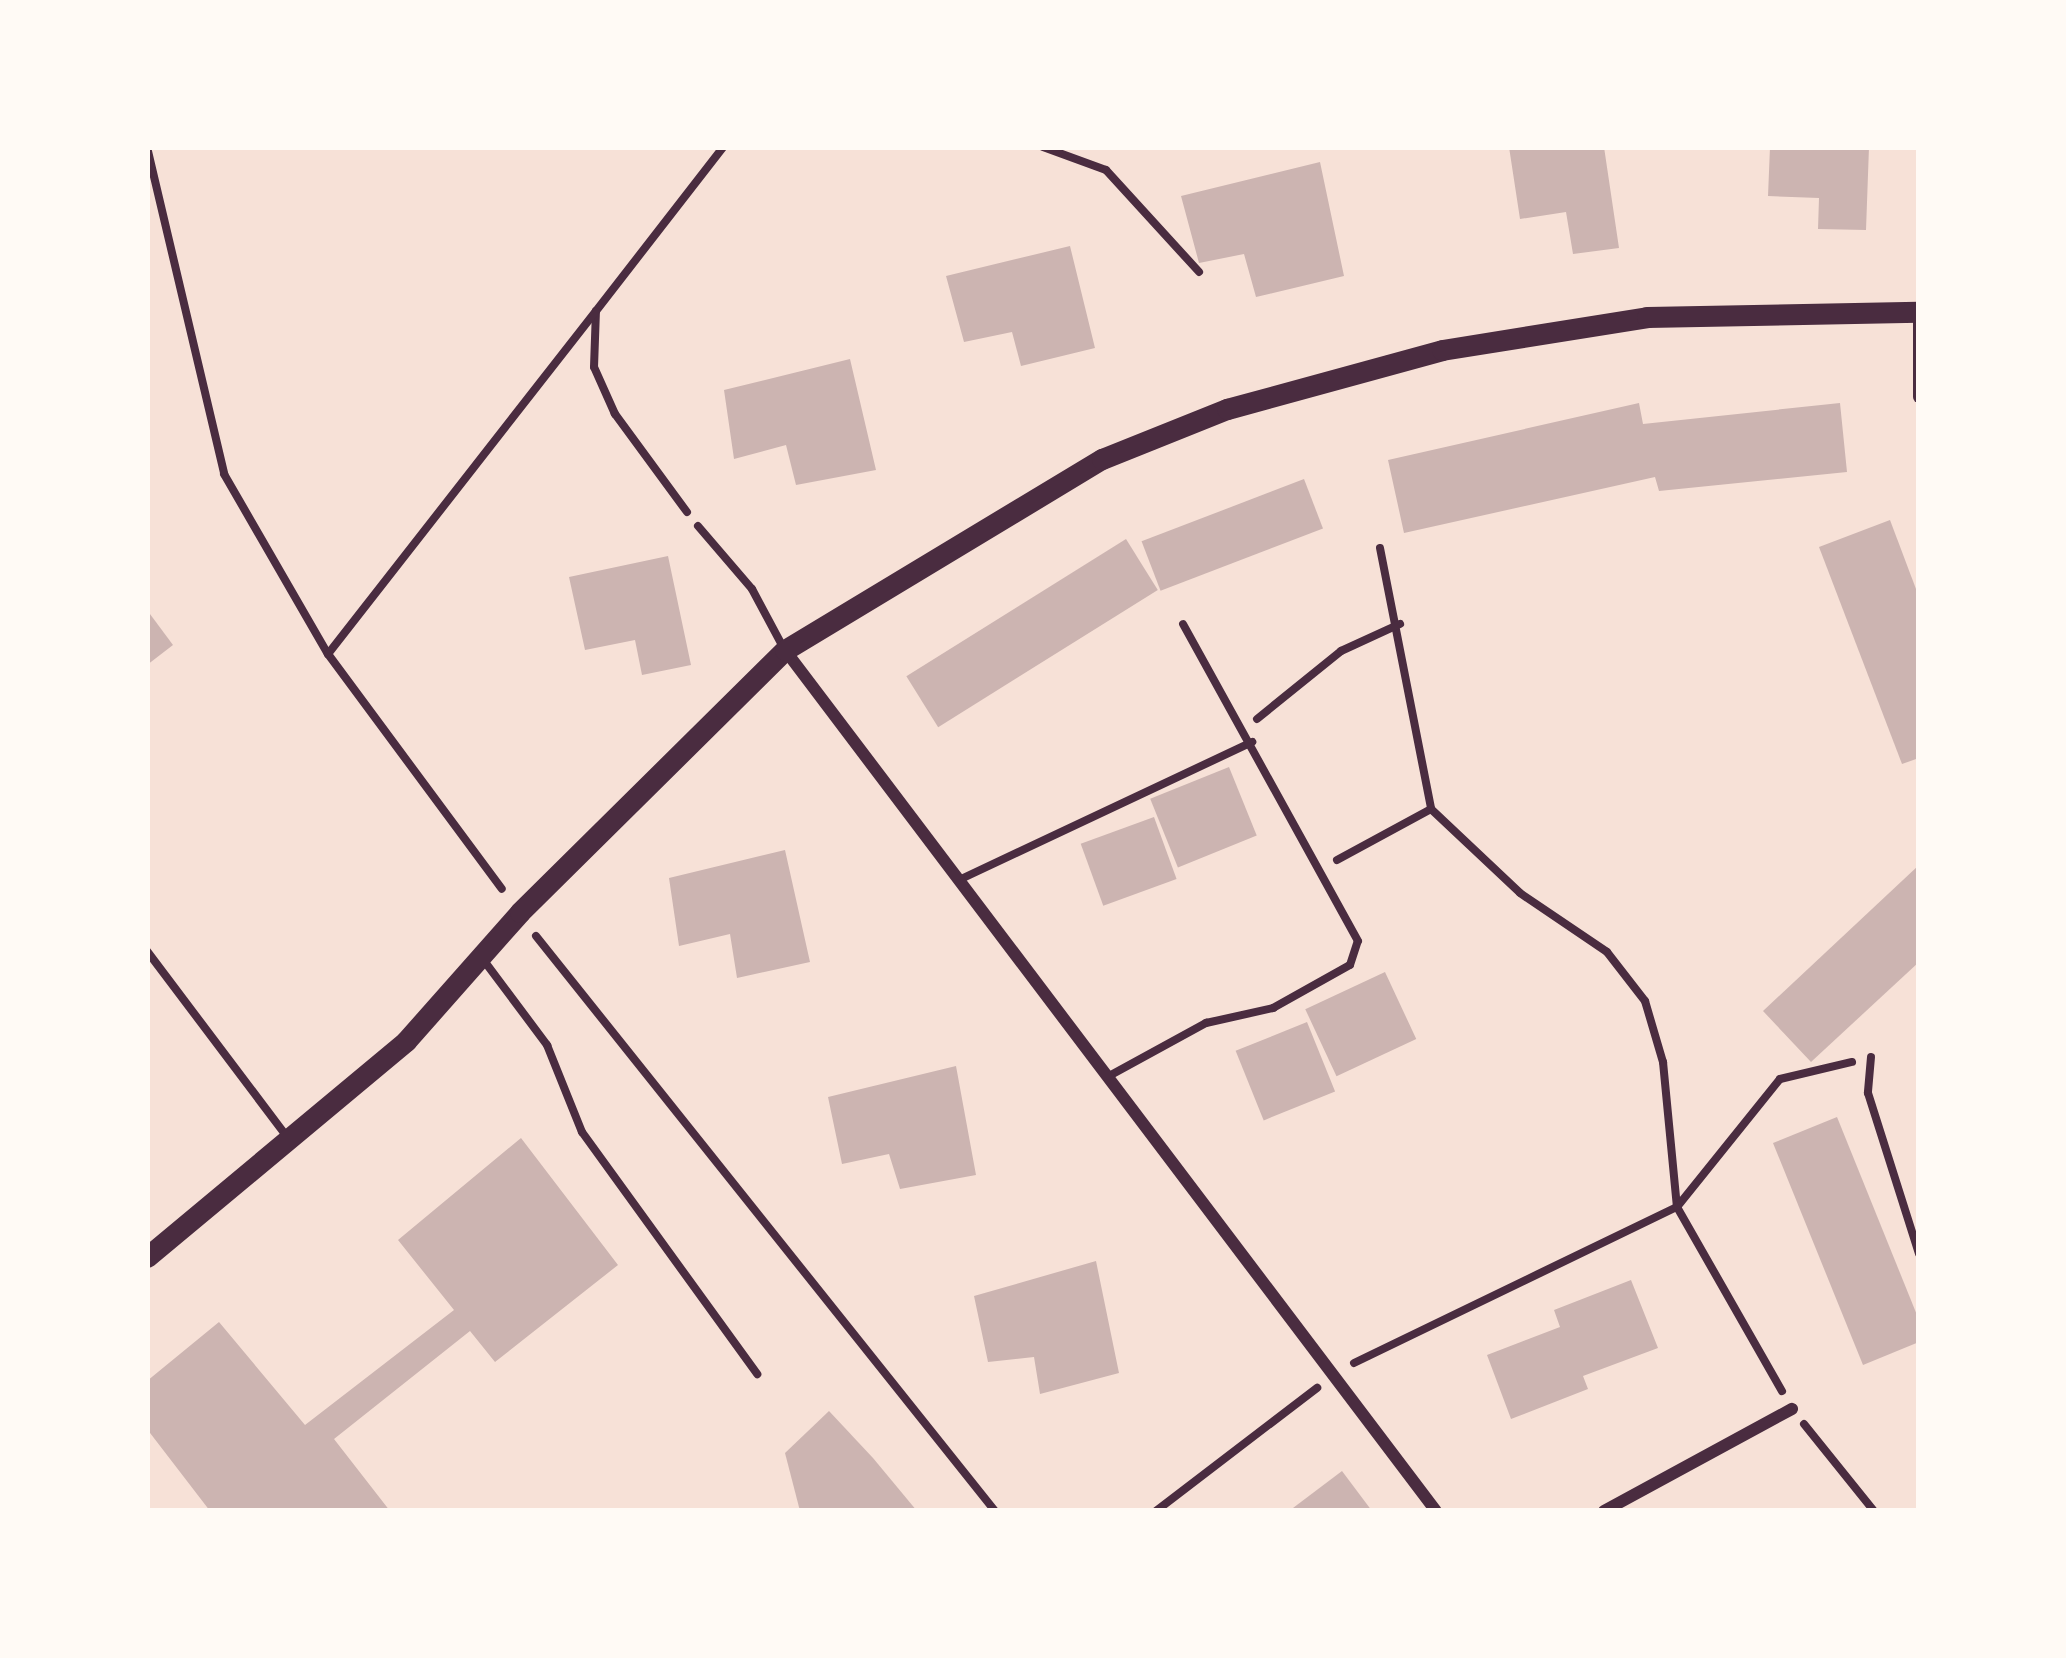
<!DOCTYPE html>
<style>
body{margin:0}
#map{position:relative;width:2066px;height:1658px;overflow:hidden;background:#f7e1d7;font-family:"Space Grotesk",sans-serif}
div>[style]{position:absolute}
.building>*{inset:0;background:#ccb4b1;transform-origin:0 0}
.path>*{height:8px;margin:-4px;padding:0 4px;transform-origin:4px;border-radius:4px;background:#4a2c40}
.service>*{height:8px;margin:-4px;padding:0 4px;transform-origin:4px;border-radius:4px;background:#4a2c40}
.minor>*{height:12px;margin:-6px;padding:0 6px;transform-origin:6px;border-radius:6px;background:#4a2c40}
.tertiary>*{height:21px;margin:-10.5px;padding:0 10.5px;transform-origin:10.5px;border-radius:10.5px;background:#4a2c40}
span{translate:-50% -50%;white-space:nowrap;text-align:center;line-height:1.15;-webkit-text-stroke:9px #fffaf5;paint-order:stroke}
.frame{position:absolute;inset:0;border:150px solid #fffaf5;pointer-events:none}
</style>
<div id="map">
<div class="building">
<i style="clip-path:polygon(1509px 147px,1604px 147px,1619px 248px,1573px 254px,1566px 212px,1520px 219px)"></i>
<i style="clip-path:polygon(1770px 147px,1869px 147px,1866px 230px,1818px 229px,1819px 198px,1768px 196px)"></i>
<i style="clip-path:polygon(1320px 162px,1344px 276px,1256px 297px,1244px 254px,1199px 263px,1181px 196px)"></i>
<i style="clip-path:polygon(1070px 246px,1095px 348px,1021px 366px,1012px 332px,964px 342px,946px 276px)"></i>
<i style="clip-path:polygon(850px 359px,876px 470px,796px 485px,786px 445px,734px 459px,724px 390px)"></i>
<i style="clip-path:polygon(1639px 403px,1643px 424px,1840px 403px,1847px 472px,1659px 491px,1655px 477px,1404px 533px,1388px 460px)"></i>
<i style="left:1304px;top:479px;width:53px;height:174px;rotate:69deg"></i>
<i style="clip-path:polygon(1890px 520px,1919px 597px,1919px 758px,1902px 764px,1819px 547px)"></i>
<i style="left:1126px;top:539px;width:60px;height:259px;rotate:58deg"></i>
<i style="clip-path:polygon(668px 556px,691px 665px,642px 675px,635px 640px,585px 650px,569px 577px)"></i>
<i style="clip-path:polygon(147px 610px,173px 645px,147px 665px)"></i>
<i style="left:1229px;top:767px;width:74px;height:85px;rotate:68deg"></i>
<i style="left:1154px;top:817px;width:66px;height:78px;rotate:70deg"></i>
<i style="clip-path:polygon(785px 850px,810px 962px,737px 978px,730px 934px,679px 946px,669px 878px)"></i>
<i style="clip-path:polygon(1919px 865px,1919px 962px,1811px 1062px,1763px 1011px)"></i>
<i style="left:1385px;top:972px;width:74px;height:88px;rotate:65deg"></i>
<i style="left:1307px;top:1022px;width:75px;height:77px;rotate:68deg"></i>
<i style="clip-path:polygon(956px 1066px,976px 1175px,900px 1189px,889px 1154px,842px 1164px,828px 1097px)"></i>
<i style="clip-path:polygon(1837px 1117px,1919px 1320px,1919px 1342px,1863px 1365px,1773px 1143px)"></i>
<i style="clip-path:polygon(521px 1138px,618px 1265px,495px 1362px,470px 1331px,334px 1439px,390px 1511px,210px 1511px,147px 1429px,147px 1381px,219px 1322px,305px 1425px,454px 1310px,398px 1240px)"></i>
<i style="clip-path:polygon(1096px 1261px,1119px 1373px,1040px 1394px,1034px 1357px,988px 1362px,974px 1296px)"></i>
<i style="clip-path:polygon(1631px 1280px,1658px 1348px,1583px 1376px,1588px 1389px,1511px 1419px,1487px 1355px,1560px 1327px,1554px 1310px)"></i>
<i style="clip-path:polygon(829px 1411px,873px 1458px,917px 1511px,800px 1511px,785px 1453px)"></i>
<i style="clip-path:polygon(1342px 1471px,1372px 1511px,1289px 1511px)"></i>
</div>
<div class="path">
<i style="left:147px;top:147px;width:336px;rotate:76.7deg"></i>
<i style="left:224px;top:474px;width:208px;rotate:60deg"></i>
<i style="left:328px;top:654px;width:292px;rotate:53.5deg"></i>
<i style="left:1043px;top:147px;width:67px;rotate:20.1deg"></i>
<i style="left:1106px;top:170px;width:138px;rotate:47.6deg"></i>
<i style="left:687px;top:512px;width:122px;rotate:-126.3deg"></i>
<i style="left:615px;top:414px;width:51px;rotate:-114.1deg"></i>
<i style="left:594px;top:367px;width:56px;rotate:-88deg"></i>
<i style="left:596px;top:311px;width:207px;rotate:-52.2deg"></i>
<i style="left:1380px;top:548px;width:266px;rotate:78.9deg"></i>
<i style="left:1431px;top:809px;width:122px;rotate:43.3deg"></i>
<i style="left:1520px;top:893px;width:105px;rotate:34.1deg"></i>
<i style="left:1607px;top:952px;width:62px;rotate:52.2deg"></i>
<i style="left:1645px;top:1001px;width:64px;rotate:73.6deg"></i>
<i style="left:1663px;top:1062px;width:146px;rotate:84.5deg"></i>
<i style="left:1677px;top:1207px;width:212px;rotate:60.3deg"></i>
<i style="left:328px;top:654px;width:435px;rotate:-52deg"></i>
<i style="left:1257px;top:719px;width:108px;rotate:-39deg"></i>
<i style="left:1341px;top:651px;width:65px;rotate:-24.6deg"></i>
<i style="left:1337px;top:860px;width:107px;rotate:-28.5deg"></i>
<i style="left:536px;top:936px;width:736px;rotate:51.4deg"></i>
<i style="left:1354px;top:1363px;width:359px;rotate:-25.8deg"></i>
<i style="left:1677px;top:1207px;width:164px;rotate:-51.2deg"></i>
<i style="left:1780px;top:1079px;width:74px;rotate:-13.3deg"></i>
<i style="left:1804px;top:1424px;width:112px;rotate:51.2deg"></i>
<i style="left:1156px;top:1511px;width:203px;rotate:-37.4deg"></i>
</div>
<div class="service">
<i style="left:698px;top:526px;width:83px;rotate:49.4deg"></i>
<i style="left:752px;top:589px;width:66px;rotate:61.9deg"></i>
<i style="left:961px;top:879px;width:322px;rotate:-25.2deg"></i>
<i style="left:147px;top:951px;width:234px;rotate:53deg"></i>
<i style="left:482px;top:958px;width:109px;rotate:53.2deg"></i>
<i style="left:547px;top:1045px;width:94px;rotate:68.1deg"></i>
<i style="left:582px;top:1132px;width:299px;rotate:54.1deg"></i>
<i style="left:1871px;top:1057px;width:36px;rotate:95deg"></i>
<i style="left:1868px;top:1093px;width:169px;rotate:72.4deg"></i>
<i style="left:1109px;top:1076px;width:111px;rotate:-28.7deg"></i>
<i style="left:1206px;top:1023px;width:69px;rotate:-12.6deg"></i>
<i style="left:1273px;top:1008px;width:88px;rotate:-29.2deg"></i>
<i style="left:1350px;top:965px;width:25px;rotate:-72deg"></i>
<i style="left:1358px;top:941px;width:362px;rotate:-118.9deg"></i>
</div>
<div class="minor">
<i style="left:1919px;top:308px;width:89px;rotate:90deg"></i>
<i style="left:785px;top:650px;width:1079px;rotate:52.91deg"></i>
<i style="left:1604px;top:1511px;width:214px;rotate:-28.5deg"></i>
</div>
<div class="tertiary">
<i style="left:147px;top:1257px;width:337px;rotate:-39.8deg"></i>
<i style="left:406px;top:1041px;width:172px;rotate:-48.5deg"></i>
<i style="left:520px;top:912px;width:373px;rotate:-44.7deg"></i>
<i style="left:785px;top:650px;width:370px;rotate:-31.1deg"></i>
<i style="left:1102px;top:459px;width:135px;rotate:-21.8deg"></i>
<i style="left:1227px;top:409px;width:223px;rotate:-15.3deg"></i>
<i style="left:1442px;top:350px;width:208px;rotate:-9.1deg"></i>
<i style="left:1647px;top:317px;width:271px;rotate:-1.1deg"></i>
</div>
<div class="frame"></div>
</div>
